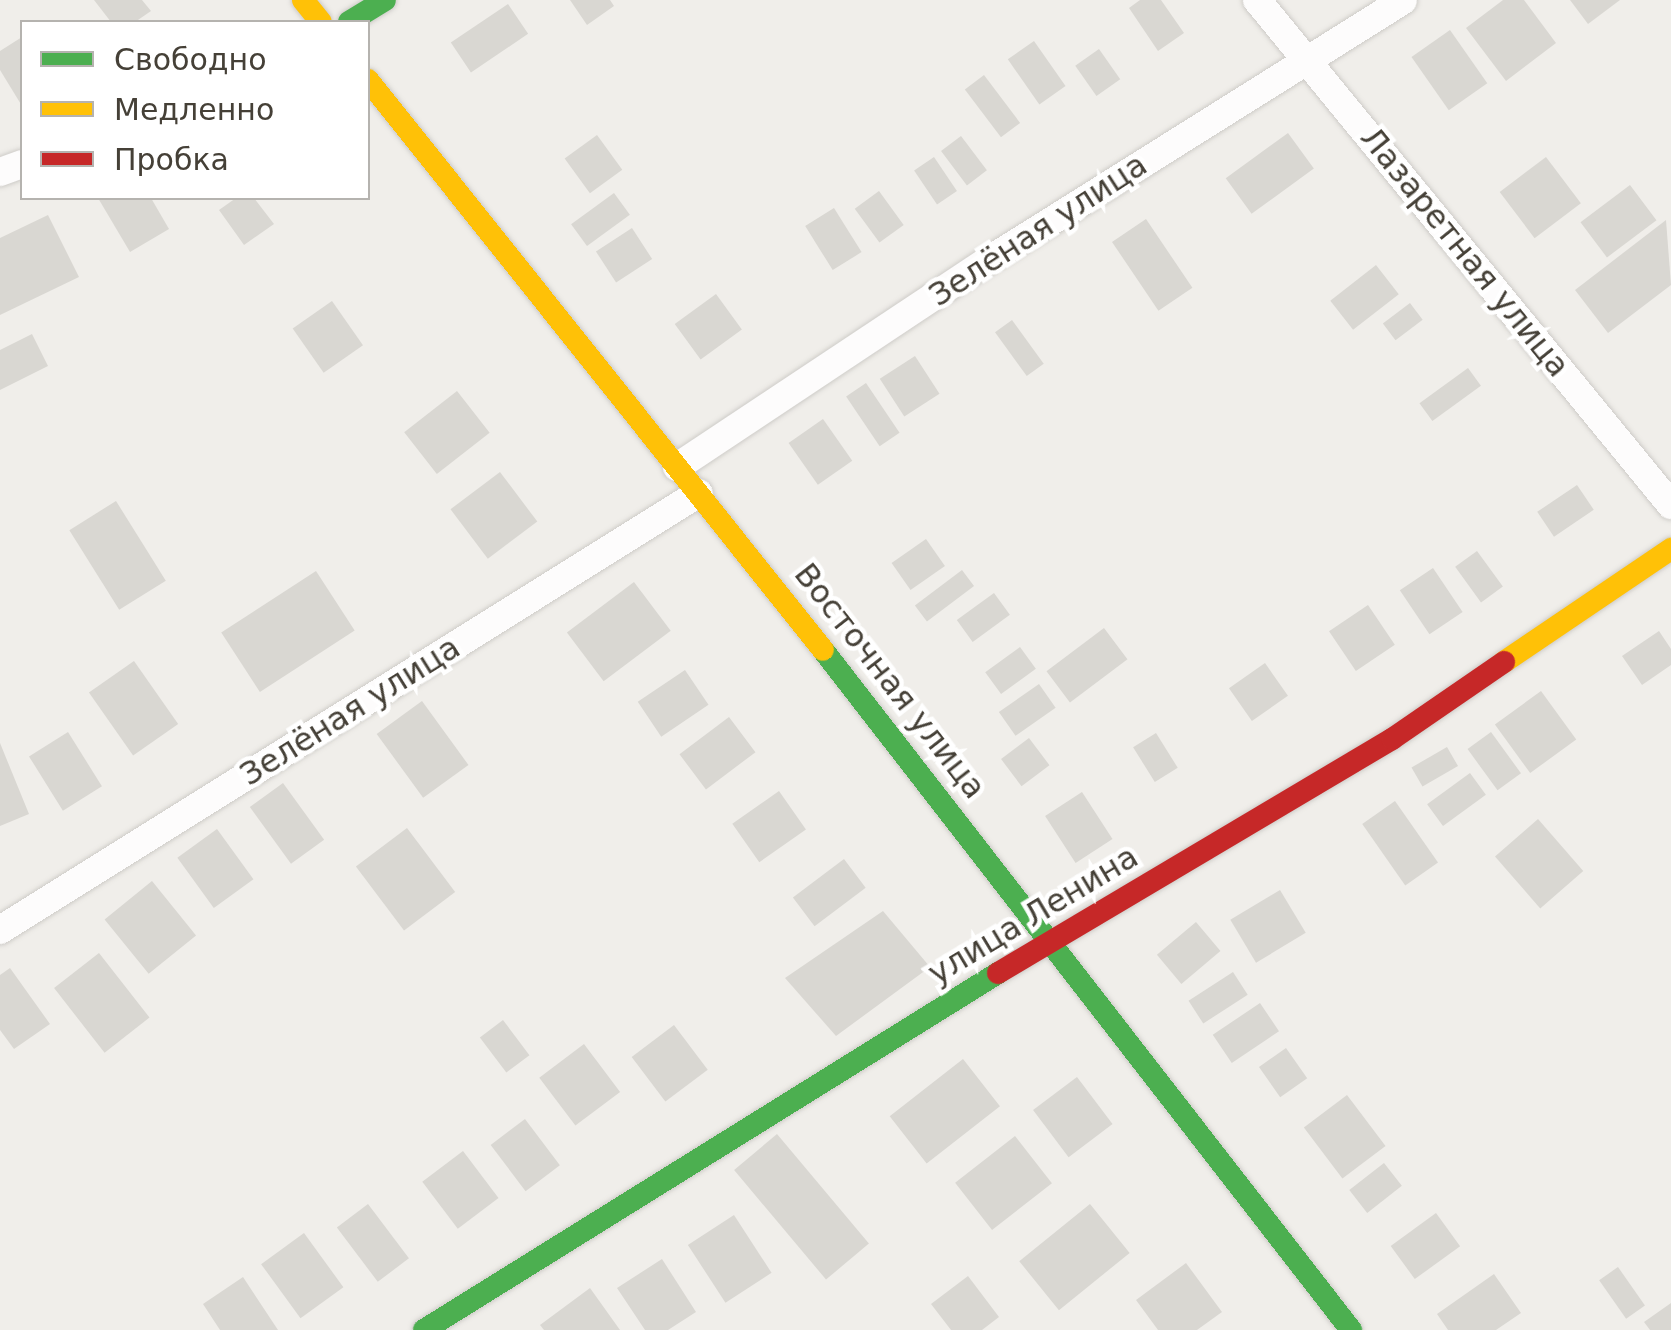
<!DOCTYPE html>
<meta charset="utf-8">
<style>
body{margin:0}
#map{position:relative;width:1671px;height:1330px;overflow:hidden;background:#f0eeea;font-family:"DejaVu Sans",sans-serif}
div>[style]{position:absolute}
.building>*{inset:0;background:#d9d7d2;transform-origin:0 0}
.roads{filter:drop-shadow(0 0 2px #ceccc8) drop-shadow(0 0 2px #ceccc8)}
.street>*{height:28px;margin:-14px;padding:0 14px;transform-origin:14px;border-radius:14px;background:#fdfcfc}
.fast>*{height:22px;margin:-11px;padding:0 11px;transform-origin:11px;border-radius:11px;background:#4caf50}
.slow>*{height:22px;margin:-11px;padding:0 11px;transform-origin:11px;border-radius:11px;background:#ffc107}
.jam>*{height:22px;margin:-11px;padding:0 11px;transform-origin:11px;border-radius:11px;background:#c62828}
span{translate:-50% -50%;white-space:nowrap;text-align:center;line-height:1.15;-webkit-text-stroke:9px #fff;paint-order:stroke}
.street-label{font-size:32px;color:#454037}
.legend{position:absolute;left:20px;top:20px;width:350px;height:180px;box-sizing:border-box;background:#fff;border:2px solid #b5b3af;margin:0;padding:12px 18px;list-style:none;font-size:30px;color:#454037}
.legend li{display:flex;align-items:center;gap:20px;height:50px}
.legend b{width:50px;border:2px solid #b5b3af}
</style>
<div id="map">
<div class="building">
<i style="clip-path:polygon(94px 0,142px 0,151px 11px,135px 22px,111px 22px)"></i>
<i style="clip-path:polygon(570px 0,610px 0,614px 6px,587px 25px)"></i>
<i style="clip-path:polygon(1140px 0,1161px 0,1184px 33px,1158px 51px,1129px 8px)"></i>
<i style="clip-path:polygon(1503px 0,1524px 0,1556px 43px,1506px 81px,1466px 28px)"></i>
<i style="clip-path:polygon(1570px 0,1620px 0,1588px 24px)"></i>
<i style="left:508px;top:4px;width:36px;height:69px;rotate:56deg"></i>
<i style="left:1450px;top:30px;width:65px;height:47px;rotate:55deg"></i>
<i style="clip-path:polygon(22px 37px,22px 106px,0 70px,0 51px)"></i>
<i style="left:1034px;top:41px;width:55px;height:32px;rotate:55deg"></i>
<i style="left:1099px;top:49px;width:37px;height:29px;rotate:55deg"></i>
<i style="left:984px;top:75px;width:60px;height:24px;rotate:53deg"></i>
<i style="left:1288px;top:133px;width:44px;height:77px;rotate:54deg"></i>
<i style="left:597px;top:135px;width:43px;height:40px;rotate:54deg"></i>
<i style="left:961px;top:136px;width:43px;height:25px;rotate:53deg"></i>
<i style="left:934px;top:157px;width:41px;height:24px;rotate:56deg"></i>
<i style="left:1546px;top:157px;width:58px;height:58px;rotate:53deg"></i>
<i style="left:1630px;top:185px;width:44px;height:62px;rotate:53deg"></i>
<i style="left:879px;top:191px;width:42px;height:30px;rotate:54deg"></i>
<i style="left:614px;top:193px;width:27px;height:53px;rotate:54deg"></i>
<i style="clip-path:polygon(98px 198px,151px 198px,169px 229px,130px 252px)"></i>
<i style="clip-path:polygon(236px 198px,254px 198px,274px 224px,244px 245px,219px 210px)"></i>
<i style="left:834px;top:208px;width:52px;height:34px;rotate:58deg"></i>
<i style="clip-path:polygon(48px 215px,79px 277px,0 315px,0 238px)"></i>
<i style="left:1146px;top:219px;width:83px;height:41px;rotate:56deg"></i>
<i style="clip-path:polygon(1666px 220px,1671px 285px,1608px 333px,1575px 290px)"></i>
<i style="left:632px;top:228px;width:37px;height:43px;rotate:57deg"></i>
<i style="left:1376px;top:265px;width:37px;height:58px;rotate:52deg"></i>
<i style="left:716px;top:294px;width:44px;height:51px;rotate:54deg"></i>
<i style="left:332px;top:301px;width:54px;height:48px;rotate:55deg"></i>
<i style="left:1410px;top:303px;width:21px;height:34px;rotate:53deg"></i>
<i style="left:1012px;top:320px;width:54px;height:21px;rotate:54deg"></i>
<i style="clip-path:polygon(32px 334px,48px 366px,0 390px,0 350px)"></i>
<i style="left:915px;top:356px;width:45px;height:42px;rotate:57deg"></i>
<i style="left:1468px;top:368px;width:22px;height:60px;rotate:54deg"></i>
<i style="left:866px;top:383px;width:60px;height:24px;rotate:56deg"></i>
<i style="left:457px;top:391px;width:53px;height:67px;rotate:52deg"></i>
<i style="left:823px;top:419px;width:51px;height:42px;rotate:55deg"></i>
<i style="left:500px;top:472px;width:62px;height:62px;rotate:53deg"></i>
<i style="left:1577px;top:485px;width:30px;height:48px;rotate:56deg"></i>
<i style="left:116px;top:501px;width:94px;height:55px;rotate:58deg"></i>
<i style="left:926px;top:539px;width:33px;height:42px;rotate:55deg"></i>
<i style="left:1477px;top:551px;width:44px;height:27px;rotate:54deg"></i>
<i style="left:1433px;top:568px;width:53px;height:40px;rotate:56deg"></i>
<i style="left:962px;top:570px;width:20px;height:59px;rotate:53deg"></i>
<i style="left:316px;top:571px;width:71px;height:113px;rotate:57deg"></i>
<i style="left:634px;top:582px;width:61px;height:84px;rotate:53deg"></i>
<i style="left:994px;top:593px;width:27px;height:46px;rotate:54deg"></i>
<i style="left:1368px;top:605px;width:48px;height:47px;rotate:56deg"></i>
<i style="left:1104px;top:628px;width:39px;height:72px;rotate:53deg"></i>
<i style="clip-path:polygon(1659px 631px,1671px 649px,1671px 665px,1642px 685px,1622px 656px)"></i>
<i style="left:1020px;top:647px;width:27px;height:43px;rotate:54deg"></i>
<i style="left:134px;top:661px;width:77px;height:55px;rotate:55deg"></i>
<i style="left:1265px;top:663px;width:40px;height:44px;rotate:55deg"></i>
<i style="left:685px;top:670px;width:42px;height:57px;rotate:56deg"></i>
<i style="left:1039px;top:684px;width:29px;height:49px;rotate:55deg"></i>
<i style="left:1541px;top:691px;width:60px;height:57px;rotate:54deg"></i>
<i style="left:422px;top:701px;width:79px;height:56px;rotate:54deg"></i>
<i style="left:729px;top:717px;width:44px;height:62px;rotate:53deg"></i>
<i style="left:68px;top:732px;width:64px;height:46px;rotate:58deg"></i>
<i style="left:1491px;top:732px;width:51px;height:29px;rotate:54deg"></i>
<i style="left:1156px;top:733px;width:41px;height:27px;rotate:58deg"></i>
<i style="left:1029px;top:738px;width:34px;height:35px;rotate:53deg"></i>
<i style="clip-path:polygon(0 743px,29px 814px,0 826px)"></i>
<i style="left:1447px;top:747px;width:22px;height:41px;rotate:60deg"></i>
<i style="left:1470px;top:773px;width:27px;height:53px;rotate:54deg"></i>
<i style="left:283px;top:783px;width:70px;height:41px;rotate:54deg"></i>
<i style="left:779px;top:791px;width:47px;height:57px;rotate:55deg"></i>
<i style="left:1082px;top:792px;width:56px;height:44px;rotate:57deg"></i>
<i style="left:1395px;top:801px;width:75px;height:40px;rotate:55deg"></i>
<i style="left:1538px;top:819px;width:69px;height:57px;rotate:49deg"></i>
<i style="left:407px;top:828px;width:80px;height:64px;rotate:53deg"></i>
<i style="left:217px;top:829px;width:62px;height:49px;rotate:54deg"></i>
<i style="left:844px;top:859px;width:36px;height:64px;rotate:53deg"></i>
<i style="left:152px;top:881px;width:70px;height:61px;rotate:51deg"></i>
<i style="left:1280px;top:890px;width:50px;height:58px;rotate:59deg"></i>
<i style="clip-path:polygon(883px 911px,930px 967px,836px 1036px,785px 978px)"></i>
<i style="left:1196px;top:922px;width:38px;height:51px;rotate:50deg"></i>
<i style="left:99px;top:953px;width:82px;height:57px;rotate:52deg"></i>
<i style="clip-path:polygon(10px 968px,50px 1024px,14px 1049px,0 1030px,0 975px)"></i>
<i style="left:1233px;top:972px;width:27px;height:53px;rotate:57deg"></i>
<i style="left:1260px;top:1003px;width:34px;height:57px;rotate:56deg"></i>
<i style="left:503px;top:1020px;width:44px;height:29px;rotate:53deg"></i>
<i style="left:674px;top:1025px;width:56px;height:53px;rotate:53deg"></i>
<i style="left:584px;top:1044px;width:60px;height:56px;rotate:53deg"></i>
<i style="left:1286px;top:1048px;width:37px;height:33px;rotate:55deg"></i>
<i style="left:963px;top:1059px;width:60px;height:93px;rotate:52deg"></i>
<i style="left:1077px;top:1077px;width:59px;height:55px;rotate:53deg"></i>
<i style="left:1347px;top:1095px;width:64px;height:54px;rotate:53deg"></i>
<i style="left:525px;top:1119px;width:58px;height:43px;rotate:53deg"></i>
<i style="left:777px;top:1134px;width:143px;height:56px;rotate:50deg"></i>
<i style="left:1015px;top:1136px;width:60px;height:76px;rotate:52deg"></i>
<i style="left:463px;top:1151px;width:59px;height:51px;rotate:53deg"></i>
<i style="left:1384px;top:1163px;width:29px;height:44px;rotate:52deg"></i>
<i style="left:368px;top:1204px;width:68px;height:39px;rotate:53deg"></i>
<i style="left:1090px;top:1204px;width:63px;height:91px;rotate:51deg"></i>
<i style="left:1436px;top:1213px;width:41px;height:56px;rotate:54deg"></i>
<i style="left:734px;top:1215px;width:69px;height:55px;rotate:57deg"></i>
<i style="left:304px;top:1233px;width:67px;height:53px;rotate:54deg"></i>
<i style="clip-path:polygon(662px 1259px,696px 1312px,668px 1330px,645px 1330px,617px 1288px)"></i>
<i style="clip-path:polygon(1186px 1263px,1222px 1312px,1197px 1330px,1158px 1330px,1136px 1300px)"></i>
<i style="left:1618px;top:1267px;width:47px;height:23px;rotate:55deg"></i>
<i style="clip-path:polygon(1494px 1274px,1521px 1313px,1496px 1330px,1448px 1330px,1437px 1314px)"></i>
<i style="clip-path:polygon(968px 1276px,999px 1317px,982px 1330px,951px 1330px,931px 1304px)"></i>
<i style="clip-path:polygon(243px 1277px,278px 1330px,220px 1330px,203px 1304px)"></i>
<i style="clip-path:polygon(590px 1288px,620px 1330px,544px 1330px,540px 1325px)"></i>
<i style="clip-path:polygon(1671px 1303px,1671px 1330px,1650px 1330px,1644px 1322px)"></i>
</div>
<div class="roads">
<div class="street">
<i style="left:1257px;top:0;width:653px;rotate:50.66deg"></i>
<i style="left:0;top:172px;width:23px;rotate:-20deg"></i>
<i style="left:677px;top:467px;width:371px;rotate:-33.6deg"></i>
<i style="left:986px;top:262px;width:492px;rotate:-32.1deg"></i>
<i style="left:0;top:930px;width:824px;rotate:-32.01deg"></i>
</div>
<div class="fast">
<i style="left:349px;top:22px;width:42px;rotate:-31.4deg"></i>
<i style="left:823px;top:650px;width:861px;rotate:52.17deg"></i>
<i style="left:424px;top:1330px;width:676px;rotate:-31.88deg"></i>
</div>
<div class="slow">
<i style="left:303px;top:0;width:28px;rotate:51deg"></i>
<i style="left:368px;top:80px;width:729px;rotate:51.4deg"></i>
<i style="left:1504px;top:662px;width:202px;rotate:-34.1deg"></i>
</div>
<div class="jam">
<i style="left:998px;top:973px;width:458px;rotate:-30.7deg"></i>
<i style="left:1392px;top:739px;width:136px;rotate:-34.5deg"></i>
</div>
</div>
<div class="street-label">
<span style="left:1038px;top:230px;rotate:-33deg">Зелёная улица</span>
<span style="left:1465px;top:252px;rotate:51deg">Лазаретная улица</span>
<span style="left:890px;top:681px;rotate:52deg">Восточная улица</span>
<span style="left:350px;top:711px;rotate:-32deg">Зелёная улица</span>
<span style="left:1033px;top:915px;rotate:-31deg">улица Ленина</span>
</div>
<ul class="legend">
<li><b style="height:12px;background:#4caf50"></b>Свободно</li>
<li><b style="height:12px;background:#ffc107"></b>Медленно</li>
<li><b style="height:12px;background:#c62828"></b>Пробка</li>
</ul>
</div>
